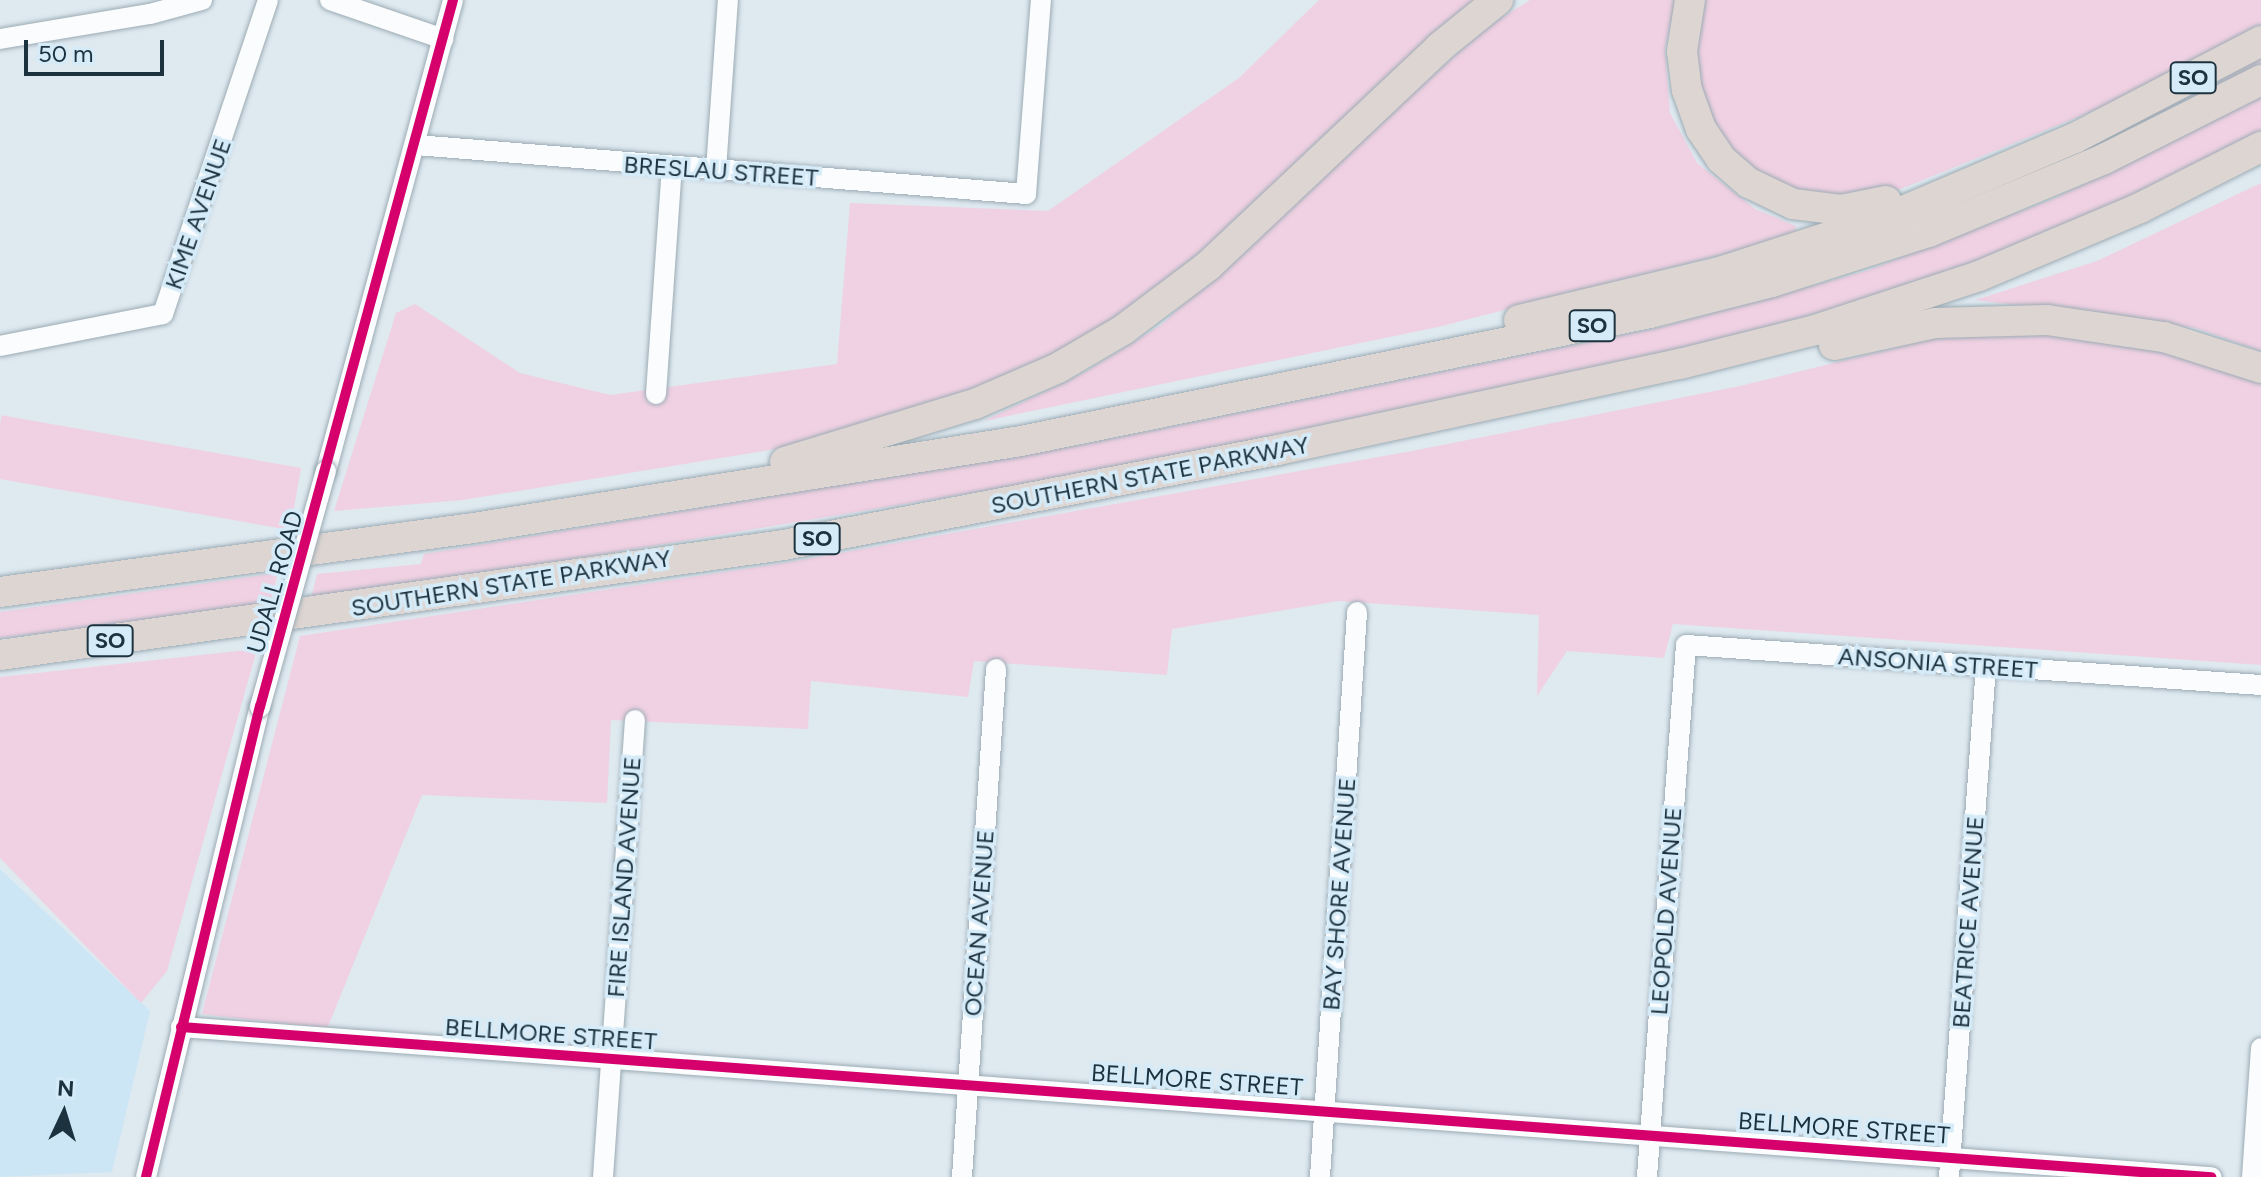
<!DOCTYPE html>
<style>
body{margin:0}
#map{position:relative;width:2261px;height:1177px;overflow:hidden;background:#dee9f0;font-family:Figtree,sans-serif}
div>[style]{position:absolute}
.built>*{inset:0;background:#cde6f5}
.green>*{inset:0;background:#f0d1e3;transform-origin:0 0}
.roads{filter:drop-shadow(0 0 2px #9cabb4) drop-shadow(0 0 2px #9cabb4)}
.minor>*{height:20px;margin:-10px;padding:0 10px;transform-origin:10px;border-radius:10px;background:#fafcfd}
.highway>*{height:30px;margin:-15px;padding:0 15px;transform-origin:15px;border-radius:15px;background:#ddd5d1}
.bridges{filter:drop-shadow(0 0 2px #9cabb4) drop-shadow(0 0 2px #9cabb4)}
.minor-bridge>*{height:20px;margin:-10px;padding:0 10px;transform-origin:10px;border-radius:10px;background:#fafcfd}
.cycleway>*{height:10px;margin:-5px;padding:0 5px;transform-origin:5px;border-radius:5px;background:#d6006c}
span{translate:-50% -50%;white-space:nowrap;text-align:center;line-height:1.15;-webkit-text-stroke:7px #d6ebf8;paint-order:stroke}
.shield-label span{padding:2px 6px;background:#d6ebf8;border:2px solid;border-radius:6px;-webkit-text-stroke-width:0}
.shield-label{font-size:22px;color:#1c333f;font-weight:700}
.street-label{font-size:24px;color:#1c333f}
.north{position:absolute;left:24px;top:1073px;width:80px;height:80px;-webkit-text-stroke:6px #d6ebf8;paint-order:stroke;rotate:4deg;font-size:22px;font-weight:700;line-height:32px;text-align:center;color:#1c333f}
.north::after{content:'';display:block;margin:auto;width:28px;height:36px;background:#1c333f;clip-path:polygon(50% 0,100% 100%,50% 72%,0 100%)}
.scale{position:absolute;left:24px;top:40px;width:140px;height:36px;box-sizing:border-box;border:4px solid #1c333f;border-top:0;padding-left:10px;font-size:24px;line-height:28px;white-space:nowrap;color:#1c333f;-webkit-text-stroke:6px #d6ebf8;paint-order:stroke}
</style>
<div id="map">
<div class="built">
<i style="clip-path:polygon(0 869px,150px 1011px,112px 1172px,0 1177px)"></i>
</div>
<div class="green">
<i style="clip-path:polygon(1319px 0,1484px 0,1134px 320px,986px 399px,843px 438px,463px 500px,334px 511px,396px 313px,415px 304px,520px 373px,610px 395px,837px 364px,850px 203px,1048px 211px,1239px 78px)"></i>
<i style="clip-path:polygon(1530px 0,1676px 0,1665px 48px,1670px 113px,1697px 163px,1755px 209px,1796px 226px,1795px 236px,1438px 327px,984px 421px,1085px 372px,1161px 325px,1384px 118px,1487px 27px)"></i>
<i style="clip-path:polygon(1703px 0,2261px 0,2261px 25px,2118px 101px,1871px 201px,1828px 204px,1754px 180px,1705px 127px,1690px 59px)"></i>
<i style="clip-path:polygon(2261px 54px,2261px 68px,2073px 166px,1933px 214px)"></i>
<i style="clip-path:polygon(2261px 94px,2261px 133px,2106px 211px,1923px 284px,1660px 356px,1085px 474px,310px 603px,317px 574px,421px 564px,424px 554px,1080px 445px,1653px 329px,1866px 271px,2055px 198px)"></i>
<i style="clip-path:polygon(2261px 183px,2261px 351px,2195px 328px,1975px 300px,2097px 261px)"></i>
<i style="clip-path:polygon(2069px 330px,2184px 351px,2261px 382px,2261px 665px,1673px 624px,1664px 658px,1567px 651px,1537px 696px,1539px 615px,1338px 601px,1172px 629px,1167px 675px,974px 661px,968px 697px,811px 681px,808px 729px,611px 720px,607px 803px,422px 795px,327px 1029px,202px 1014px,300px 636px,790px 562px,1412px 451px,1740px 386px,1947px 335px)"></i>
<i style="left:301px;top:468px;width:63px;height:304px;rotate:100deg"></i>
<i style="clip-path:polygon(278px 573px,269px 606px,0 638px,0 612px)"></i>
<i style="clip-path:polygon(257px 649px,167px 971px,141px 1003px,0 858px,0 677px)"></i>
</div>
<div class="roads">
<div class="minor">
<i style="left:330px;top:0;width:120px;rotate:19deg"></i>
<i style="left:0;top:39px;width:152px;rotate:-9.5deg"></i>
<i style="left:150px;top:14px;width:54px;rotate:-15.1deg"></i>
<i style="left:416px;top:145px;width:612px;rotate:4.59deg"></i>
<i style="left:1026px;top:194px;width:195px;rotate:-85.6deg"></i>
<i style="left:716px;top:170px;width:170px;rotate:-86deg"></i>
<i style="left:0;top:346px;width:166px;rotate:-11.1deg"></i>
<i style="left:163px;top:314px;width:331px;rotate:-71.5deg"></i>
<i style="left:656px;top:394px;width:228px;rotate:-86deg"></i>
<i style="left:326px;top:471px;width:488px;rotate:-74.9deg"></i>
<i style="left:181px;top:1027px;width:2036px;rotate:4.23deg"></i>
<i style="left:146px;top:1177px;width:484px;rotate:-76.4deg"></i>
<i style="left:603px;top:1177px;width:458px;rotate:-86deg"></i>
<i style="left:962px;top:1177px;width:509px;rotate:-86.17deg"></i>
<i style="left:1320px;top:1177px;width:566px;rotate:-86.25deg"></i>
<i style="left:1647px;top:1177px;width:533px;rotate:-85.81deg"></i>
<i style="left:1686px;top:645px;width:576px;rotate:3.98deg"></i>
<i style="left:1949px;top:1177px;width:512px;rotate:-85.86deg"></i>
<i style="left:2252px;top:1177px;width:129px;rotate:-86deg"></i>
</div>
<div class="highway">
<i style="left:1690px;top:0;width:52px;rotate:98.9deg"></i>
<i style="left:1682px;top:51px;width:39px;rotate:83deg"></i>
<i style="left:1687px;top:90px;width:41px;rotate:70.3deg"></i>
<i style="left:1701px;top:129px;width:36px;rotate:56deg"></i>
<i style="left:1721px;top:159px;width:37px;rotate:41deg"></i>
<i style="left:1749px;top:183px;width:49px;rotate:25.5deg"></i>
<i style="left:1793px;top:204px;width:48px;rotate:7.1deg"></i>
<i style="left:1841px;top:210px;width:46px;rotate:-11.3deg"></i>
<i style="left:1519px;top:320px;width:210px;rotate:-13.5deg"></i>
<i style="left:1723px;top:271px;width:172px;rotate:-17.9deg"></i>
<i style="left:1887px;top:218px;width:204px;rotate:-23.1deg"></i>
<i style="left:2075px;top:138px;width:210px;rotate:-27.5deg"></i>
<i style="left:1834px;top:345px;width:103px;rotate:-12.3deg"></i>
<i style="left:1935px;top:323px;width:112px;rotate:-1.5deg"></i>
<i style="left:2047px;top:320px;width:118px;rotate:8.3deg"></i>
<i style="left:2164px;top:337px;width:102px;rotate:17.7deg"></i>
<i style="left:785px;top:462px;width:199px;rotate:-17deg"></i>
<i style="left:975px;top:404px;width:90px;rotate:-23.4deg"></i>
<i style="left:1058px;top:368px;width:75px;rotate:-30.3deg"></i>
<i style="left:1123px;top:330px;width:106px;rotate:-37deg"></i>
<i style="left:1208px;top:266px;width:319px;rotate:-43.3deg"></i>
<i style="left:1440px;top:47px;width:75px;rotate:-39deg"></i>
<i style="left:0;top:592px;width:484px;rotate:-7.7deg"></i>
<i style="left:480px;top:527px;width:548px;rotate:-9.03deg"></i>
<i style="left:1021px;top:441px;width:642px;rotate:-11.5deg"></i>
<i style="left:1650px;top:313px;width:126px;rotate:-14.3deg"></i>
<i style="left:1772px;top:282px;width:165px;rotate:-17.7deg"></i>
<i style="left:1929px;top:232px;width:190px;rotate:-22.6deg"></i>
<i style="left:2104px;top:159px;width:176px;rotate:-26.7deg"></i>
<i style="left:0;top:655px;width:792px;rotate:-7.99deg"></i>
<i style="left:784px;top:545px;width:503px;rotate:-10.89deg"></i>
<i style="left:1278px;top:450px;width:411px;rotate:-12.1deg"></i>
<i style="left:1680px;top:364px;width:139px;rotate:-14.1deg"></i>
<i style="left:1815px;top:330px;width:173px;rotate:-18.2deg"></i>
<i style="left:1979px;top:276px;width:175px;rotate:-22.9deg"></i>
<i style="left:2140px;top:208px;width:136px;rotate:-26.8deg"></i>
</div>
</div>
<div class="bridges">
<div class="minor-bridge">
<i style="left:260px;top:707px;width:245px;rotate:-74.4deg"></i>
</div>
</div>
<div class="cycleway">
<i style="left:181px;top:1027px;width:2036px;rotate:4.23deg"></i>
<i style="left:146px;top:1177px;width:484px;rotate:-76.4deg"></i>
<i style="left:260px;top:707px;width:733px;rotate:-74.73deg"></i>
</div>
<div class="shield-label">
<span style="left:2193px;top:78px">SO</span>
<span style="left:1592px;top:326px">SO</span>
<span style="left:817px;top:539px">SO</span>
<span style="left:110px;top:641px">SO</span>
</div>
<div class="street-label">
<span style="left:721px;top:171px;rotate:4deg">BRESLAU STREET</span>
<span style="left:198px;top:214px;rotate:-71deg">KIME AVENUE</span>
<span style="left:1150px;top:475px;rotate:-11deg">SOUTHERN STATE PARKWAY</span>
<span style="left:275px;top:582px;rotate:-74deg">UDALL ROAD</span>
<span style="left:511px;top:583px;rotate:-9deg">SOUTHERN STATE PARKWAY</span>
<span style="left:1938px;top:663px;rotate:4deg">ANSONIA STREET</span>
<span style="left:624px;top:877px;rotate:-86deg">FIRE ISLAND AVENUE</span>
<span style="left:1339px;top:894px;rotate:-86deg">BAY SHORE AVENUE</span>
<span style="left:1666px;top:911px;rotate:-86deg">LEOPOLD AVENUE</span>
<span style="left:1968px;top:922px;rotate:-86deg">BEATRICE AVENUE</span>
<span style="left:979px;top:923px;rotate:-86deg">OCEAN AVENUE</span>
<span style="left:551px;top:1034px;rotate:4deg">BELLMORE STREET</span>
<span style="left:1197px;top:1080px;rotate:4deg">BELLMORE STREET</span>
<span style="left:1844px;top:1128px;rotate:4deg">BELLMORE STREET</span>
</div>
<div class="north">N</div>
<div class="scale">50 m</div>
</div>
